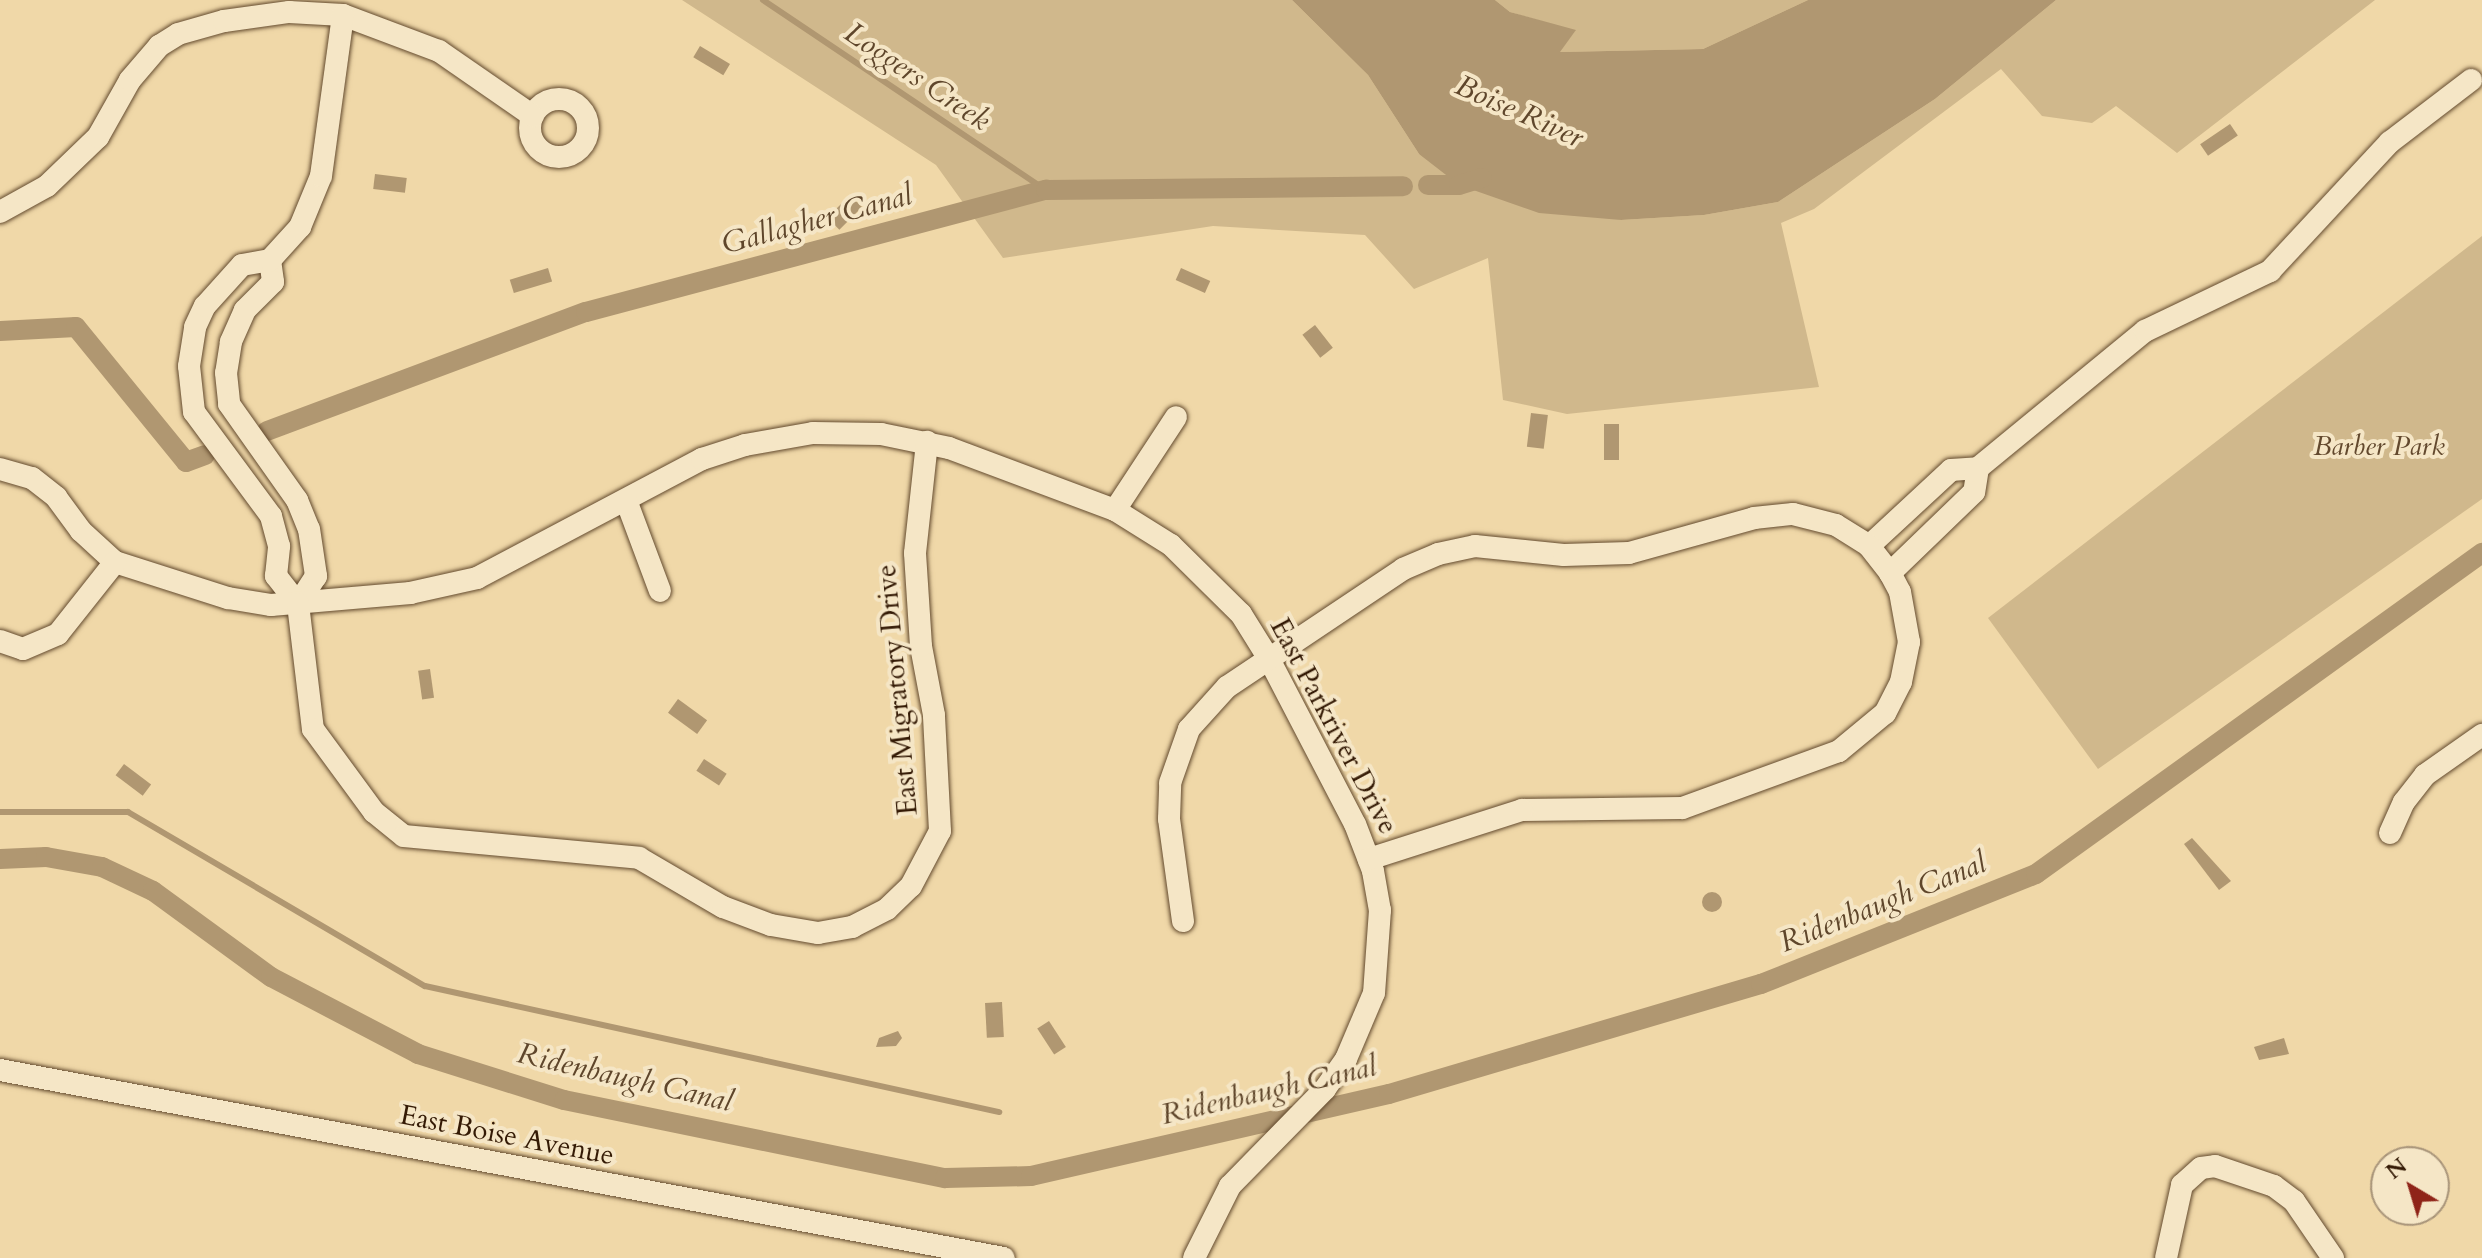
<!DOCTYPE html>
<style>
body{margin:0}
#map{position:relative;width:2482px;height:1258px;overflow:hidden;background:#f0d8a8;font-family:Cardo,serif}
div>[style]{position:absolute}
.green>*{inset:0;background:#d0b88c}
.water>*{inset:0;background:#b09771;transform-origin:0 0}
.round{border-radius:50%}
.stream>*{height:6px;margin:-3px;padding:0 3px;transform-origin:3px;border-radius:3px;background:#b09771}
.canal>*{height:20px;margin:-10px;padding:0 10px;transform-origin:10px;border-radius:10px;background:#b09771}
.roads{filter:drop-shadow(0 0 2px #634a2e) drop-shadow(0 0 2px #634a2e)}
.minor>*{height:22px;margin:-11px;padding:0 11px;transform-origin:11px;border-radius:11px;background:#f5e6c6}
.minor>.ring{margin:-11px;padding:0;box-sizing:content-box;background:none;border:22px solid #f5e6c6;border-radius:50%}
span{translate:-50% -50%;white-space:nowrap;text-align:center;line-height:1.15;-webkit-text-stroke:8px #f5e6c6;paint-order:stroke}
.park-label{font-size:28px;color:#63492e;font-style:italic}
.street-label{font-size:28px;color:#341a05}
.water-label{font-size:30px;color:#5f462b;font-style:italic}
.north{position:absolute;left:2370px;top:1146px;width:80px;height:80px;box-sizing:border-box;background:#f5e6c6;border:2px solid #a89479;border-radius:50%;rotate:322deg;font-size:22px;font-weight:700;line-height:32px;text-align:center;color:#341a05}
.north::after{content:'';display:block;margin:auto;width:28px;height:36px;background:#8f2418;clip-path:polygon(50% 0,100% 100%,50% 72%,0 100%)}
</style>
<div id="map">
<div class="green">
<i style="clip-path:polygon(682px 0,1292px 0,1368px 75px,1419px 154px,1621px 220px,1704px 215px,1778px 202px,1935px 99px,2056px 0,2375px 0,2177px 153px,2116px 106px,2092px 123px,2042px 116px,2001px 69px,1814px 209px,1781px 223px,1819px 387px,1567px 414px,1503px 400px,1488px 258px,1414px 289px,1365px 235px,1213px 226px,1003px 258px,936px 165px)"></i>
<i style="clip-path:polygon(1495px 0,1808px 0,1703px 49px,1559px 52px,1575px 31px,1510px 12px)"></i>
<i style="clip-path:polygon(2482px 236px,2482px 499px,2098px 769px,1988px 618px)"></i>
</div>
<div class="water">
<i style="clip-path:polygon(1292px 0,1495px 0,1510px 12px,1576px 30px,1560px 52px,1703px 49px,1808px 0,2056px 0,1935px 99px,1778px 202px,1704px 215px,1621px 220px,1539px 213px,1459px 185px,1419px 154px,1368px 75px)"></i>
<i style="left:700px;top:46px;width:35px;height:13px;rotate:31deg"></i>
<i style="left:2230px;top:124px;width:14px;height:36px;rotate:56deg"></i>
<i style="left:375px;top:174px;width:32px;height:15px;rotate:7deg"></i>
<i style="left:850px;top:195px;width:17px;height:32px;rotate:45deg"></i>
<i style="left:548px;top:268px;width:14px;height:40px;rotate:73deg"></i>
<i style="left:1181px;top:268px;width:32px;height:13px;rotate:24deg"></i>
<i style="left:1315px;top:325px;width:29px;height:16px;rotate:52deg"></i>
<i style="left:1531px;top:413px;width:17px;height:34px;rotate:7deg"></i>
<i style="left:1604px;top:424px;width:15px;height:36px"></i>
<i style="left:430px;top:669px;width:29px;height:12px;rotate:82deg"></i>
<i style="left:678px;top:699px;width:36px;height:17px;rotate:36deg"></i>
<i style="left:704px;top:759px;width:27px;height:14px;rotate:33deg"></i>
<i style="left:124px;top:764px;width:34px;height:14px;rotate:37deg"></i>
<i style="clip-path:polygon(2192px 838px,2231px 881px,2219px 890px,2184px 844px)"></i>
<i class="round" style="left:1702px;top:892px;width:20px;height:20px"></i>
<i style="left:1002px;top:1002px;width:35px;height:17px;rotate:87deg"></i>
<i style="left:1049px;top:1021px;width:31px;height:14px;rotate:57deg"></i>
<i style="clip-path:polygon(898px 1031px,902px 1038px,896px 1046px,876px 1047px,879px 1038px)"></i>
<i style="clip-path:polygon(2284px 1038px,2289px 1054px,2259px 1060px,2254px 1047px)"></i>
</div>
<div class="stream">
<i style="left:763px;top:0;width:341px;rotate:33.9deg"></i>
<i style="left:0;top:812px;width:128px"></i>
<i style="left:128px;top:812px;width:344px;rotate:30.4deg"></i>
<i style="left:425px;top:986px;width:588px;rotate:12.38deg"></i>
</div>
<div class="canal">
<i style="left:1428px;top:185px;width:31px"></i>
<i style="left:1459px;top:185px;width:24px;rotate:-17deg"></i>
<i style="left:0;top:331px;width:76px;rotate:-3deg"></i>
<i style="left:76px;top:327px;width:174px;rotate:50.8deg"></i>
<i style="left:186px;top:462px;width:20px;rotate:-20deg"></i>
<i style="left:267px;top:431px;width:340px;rotate:-20.5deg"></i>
<i style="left:586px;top:312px;width:476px;rotate:-14.9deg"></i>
<i style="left:1046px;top:190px;width:357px;rotate:-0.6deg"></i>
<i style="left:0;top:859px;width:46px;rotate:-2.5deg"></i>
<i style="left:46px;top:857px;width:57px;rotate:10.1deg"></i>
<i style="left:102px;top:867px;width:56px;rotate:25.2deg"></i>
<i style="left:153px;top:891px;width:146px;rotate:36.1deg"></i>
<i style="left:271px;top:977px;width:166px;rotate:27.6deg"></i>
<i style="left:418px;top:1054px;width:153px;rotate:17.5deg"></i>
<i style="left:564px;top:1100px;width:389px;rotate:11.6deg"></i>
<i style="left:945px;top:1178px;width:86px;rotate:-1.3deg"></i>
<i style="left:1031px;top:1176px;width:367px;rotate:-12.9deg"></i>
<i style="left:1389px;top:1094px;width:388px;rotate:-16.5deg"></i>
<i style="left:1761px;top:984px;width:296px;rotate:-21.8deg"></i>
<i style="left:2036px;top:874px;width:550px;rotate:-35.74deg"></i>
</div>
<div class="roads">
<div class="minor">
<i class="ring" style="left:530px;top:99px;width:36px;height:36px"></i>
<i style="left:0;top:212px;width:54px;rotate:-29deg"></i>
<i style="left:47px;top:186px;width:71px;rotate:-43.9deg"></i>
<i style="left:98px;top:137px;width:65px;rotate:-60.7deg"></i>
<i style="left:130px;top:80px;width:45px;rotate:-49.5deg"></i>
<i style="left:159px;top:46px;width:22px;rotate:-32deg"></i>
<i style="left:178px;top:34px;width:48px;rotate:-15.8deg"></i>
<i style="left:224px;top:21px;width:66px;rotate:-7.9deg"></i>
<i style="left:289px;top:12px;width:54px;rotate:3.2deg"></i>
<i style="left:343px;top:15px;width:103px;rotate:20.6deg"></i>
<i style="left:439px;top:51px;width:114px;rotate:34.7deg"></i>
<i style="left:270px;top:260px;width:22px;rotate:82deg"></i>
<i style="left:273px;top:282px;width:40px;rotate:135deg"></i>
<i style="left:245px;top:310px;width:35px;rotate:114deg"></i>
<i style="left:231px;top:342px;width:31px;rotate:99deg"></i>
<i style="left:226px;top:373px;width:31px;rotate:84deg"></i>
<i style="left:229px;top:404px;width:118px;rotate:54.7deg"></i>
<i style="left:297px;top:500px;width:31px;rotate:68deg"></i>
<i style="left:309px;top:529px;width:48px;rotate:81.5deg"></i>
<i style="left:316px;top:576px;width:33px;rotate:123deg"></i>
<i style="left:298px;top:604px;width:36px;rotate:-128deg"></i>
<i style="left:276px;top:576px;width:30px;rotate:-84deg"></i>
<i style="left:279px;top:546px;width:31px;rotate:-105deg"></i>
<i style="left:271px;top:516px;width:129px;rotate:-126.5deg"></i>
<i style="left:194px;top:412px;width:46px;rotate:-96.2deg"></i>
<i style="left:189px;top:366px;width:39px;rotate:-81deg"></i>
<i style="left:195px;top:327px;width:23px;rotate:-65deg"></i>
<i style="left:205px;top:306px;width:55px;rotate:-47.9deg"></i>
<i style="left:242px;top:265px;width:28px;rotate:-10deg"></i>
<i style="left:270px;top:260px;width:45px;rotate:-47.7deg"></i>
<i style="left:300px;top:227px;width:55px;rotate:-67.6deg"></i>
<i style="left:321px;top:176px;width:162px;rotate:-82.2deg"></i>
<i style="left:1978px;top:468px;width:216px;rotate:-39.4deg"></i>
<i style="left:2145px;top:331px;width:139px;rotate:-25.6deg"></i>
<i style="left:2270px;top:271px;width:176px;rotate:-47.1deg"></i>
<i style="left:2390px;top:142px;width:102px;rotate:-37.4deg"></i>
<i style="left:0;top:469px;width:33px;rotate:16deg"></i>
<i style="left:32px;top:478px;width:31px;rotate:38deg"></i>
<i style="left:56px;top:497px;width:42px;rotate:53.7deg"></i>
<i style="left:81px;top:531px;width:46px;rotate:42.4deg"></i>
<i style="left:115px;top:562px;width:119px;rotate:17.7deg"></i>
<i style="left:228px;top:598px;width:44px;rotate:9.2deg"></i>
<i style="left:271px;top:605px;width:140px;rotate:-4.9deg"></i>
<i style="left:410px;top:593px;width:69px;rotate:-12.6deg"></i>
<i style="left:477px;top:578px;width:255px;rotate:-27.9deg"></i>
<i style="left:702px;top:459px;width:45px;rotate:-18deg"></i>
<i style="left:745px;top:445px;width:69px;rotate:-10deg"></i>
<i style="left:813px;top:433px;width:68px;rotate:0.8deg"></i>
<i style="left:881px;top:434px;width:69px;rotate:11.6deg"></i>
<i style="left:949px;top:448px;width:177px;rotate:20.5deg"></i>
<i style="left:1115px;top:510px;width:66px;rotate:32deg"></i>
<i style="left:1171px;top:545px;width:98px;rotate:44.6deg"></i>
<i style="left:1241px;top:614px;width:53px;rotate:58.1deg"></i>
<i style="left:1269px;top:659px;width:186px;rotate:62.5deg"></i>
<i style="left:1355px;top:824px;width:50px;rotate:69deg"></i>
<i style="left:1373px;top:871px;width:40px;rotate:80deg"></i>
<i style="left:1380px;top:910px;width:83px;rotate:94.1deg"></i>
<i style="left:1374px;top:993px;width:72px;rotate:113deg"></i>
<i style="left:1346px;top:1059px;width:37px;rotate:125deg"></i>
<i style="left:1325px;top:1089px;width:136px;rotate:134.4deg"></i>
<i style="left:1230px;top:1186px;width:80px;rotate:116.6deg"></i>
<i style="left:626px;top:500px;width:97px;rotate:69.5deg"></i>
<i style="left:1115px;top:510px;width:111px;rotate:-56.7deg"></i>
<i style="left:1869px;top:546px;width:112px;rotate:-42.8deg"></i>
<i style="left:1951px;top:470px;width:27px;rotate:-4deg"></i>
<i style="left:1978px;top:468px;width:24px;rotate:99deg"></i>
<i style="left:1974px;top:492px;width:117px;rotate:136deg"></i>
<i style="left:298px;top:604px;width:126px;rotate:83.2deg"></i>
<i style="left:313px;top:729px;width:103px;rotate:53.7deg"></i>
<i style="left:374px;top:812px;width:38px;rotate:39deg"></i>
<i style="left:404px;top:836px;width:236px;rotate:5.3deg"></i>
<i style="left:639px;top:858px;width:97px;rotate:30.3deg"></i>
<i style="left:723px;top:907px;width:51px;rotate:20.6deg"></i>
<i style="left:771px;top:925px;width:48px;rotate:9.7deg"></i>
<i style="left:818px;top:933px;width:35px;rotate:-10deg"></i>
<i style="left:852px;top:927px;width:39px;rotate:-27deg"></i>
<i style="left:887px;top:909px;width:33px;rotate:-44deg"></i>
<i style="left:911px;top:886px;width:62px;rotate:-62.2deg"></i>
<i style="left:940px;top:831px;width:116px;rotate:-93deg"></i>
<i style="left:934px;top:715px;width:70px;rotate:-100.7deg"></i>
<i style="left:921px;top:646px;width:93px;rotate:-93.7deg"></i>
<i style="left:915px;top:553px;width:112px;rotate:-83.8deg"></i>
<i style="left:0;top:641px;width:24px;rotate:19deg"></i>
<i style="left:23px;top:649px;width:38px;rotate:-23deg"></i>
<i style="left:58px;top:634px;width:92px;rotate:-51.6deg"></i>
<i style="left:2390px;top:833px;width:34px;rotate:-66deg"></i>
<i style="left:2404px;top:802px;width:34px;rotate:-52deg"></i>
<i style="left:2425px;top:775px;width:70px;rotate:-35.1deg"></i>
<i style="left:1183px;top:921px;width:103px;rotate:-97.8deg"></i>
<i style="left:1169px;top:819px;width:36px;rotate:-88deg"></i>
<i style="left:1170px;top:783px;width:57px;rotate:-70.6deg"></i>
<i style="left:1189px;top:729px;width:57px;rotate:-47.9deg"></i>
<i style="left:1227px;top:687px;width:212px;rotate:-33.8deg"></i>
<i style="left:1403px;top:569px;width:38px;rotate:-23deg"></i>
<i style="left:1438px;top:554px;width:38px;rotate:-12deg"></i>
<i style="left:1475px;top:546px;width:89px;rotate:5.8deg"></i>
<i style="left:1564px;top:555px;width:65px;rotate:-1.8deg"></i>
<i style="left:1629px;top:553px;width:130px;rotate:-15.6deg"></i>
<i style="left:1754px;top:518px;width:39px;rotate:-6deg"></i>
<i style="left:1793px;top:514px;width:44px;rotate:14.3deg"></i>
<i style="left:1836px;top:525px;width:39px;rotate:32deg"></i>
<i style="left:1869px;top:546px;width:34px;rotate:52deg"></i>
<i style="left:1890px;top:573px;width:21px;rotate:62deg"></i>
<i style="left:1900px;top:592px;width:51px;rotate:79.8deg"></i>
<i style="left:1909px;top:642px;width:41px;rotate:101.3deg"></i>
<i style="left:1901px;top:682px;width:35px;rotate:117deg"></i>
<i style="left:1885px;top:713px;width:60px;rotate:140.4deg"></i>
<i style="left:1839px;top:751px;width:167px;rotate:160deg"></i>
<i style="left:1682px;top:808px;width:160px;rotate:179.3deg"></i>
<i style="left:1522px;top:810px;width:161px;rotate:162.2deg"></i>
<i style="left:0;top:1070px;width:1021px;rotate:10.61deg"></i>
<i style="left:2166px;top:1258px;width:75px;rotate:-77.6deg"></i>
<i style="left:2182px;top:1185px;width:25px;rotate:-42deg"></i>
<i style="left:2201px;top:1168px;width:14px;rotate:-8deg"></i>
<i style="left:2215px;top:1166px;width:62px;rotate:18.7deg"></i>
<i style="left:2274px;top:1186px;width:25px;rotate:37deg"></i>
<i style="left:2294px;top:1201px;width:69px;rotate:55.6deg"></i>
</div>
</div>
<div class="park-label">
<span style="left:2379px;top:446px">Barber Park</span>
</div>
<div class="street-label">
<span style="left:897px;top:690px;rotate:-95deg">East Migratory Drive</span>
<span style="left:1334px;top:726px;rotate:62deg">East Parkriver Drive</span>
<span style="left:507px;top:1135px;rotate:11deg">East Boise Avenue</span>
</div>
<div class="water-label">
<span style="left:917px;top:77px;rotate:34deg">Loggers Creek</span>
<span style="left:1519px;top:112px;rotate:24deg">Boise River</span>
<span style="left:817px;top:220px;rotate:-15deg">Gallagher Canal</span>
<span style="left:1883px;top:903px;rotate:-22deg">Ridenbaugh Canal</span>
<span style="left:625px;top:1078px;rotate:13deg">Ridenbaugh Canal</span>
<span style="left:1269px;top:1091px;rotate:-13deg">Ridenbaugh Canal</span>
</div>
<div class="north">N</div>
</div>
